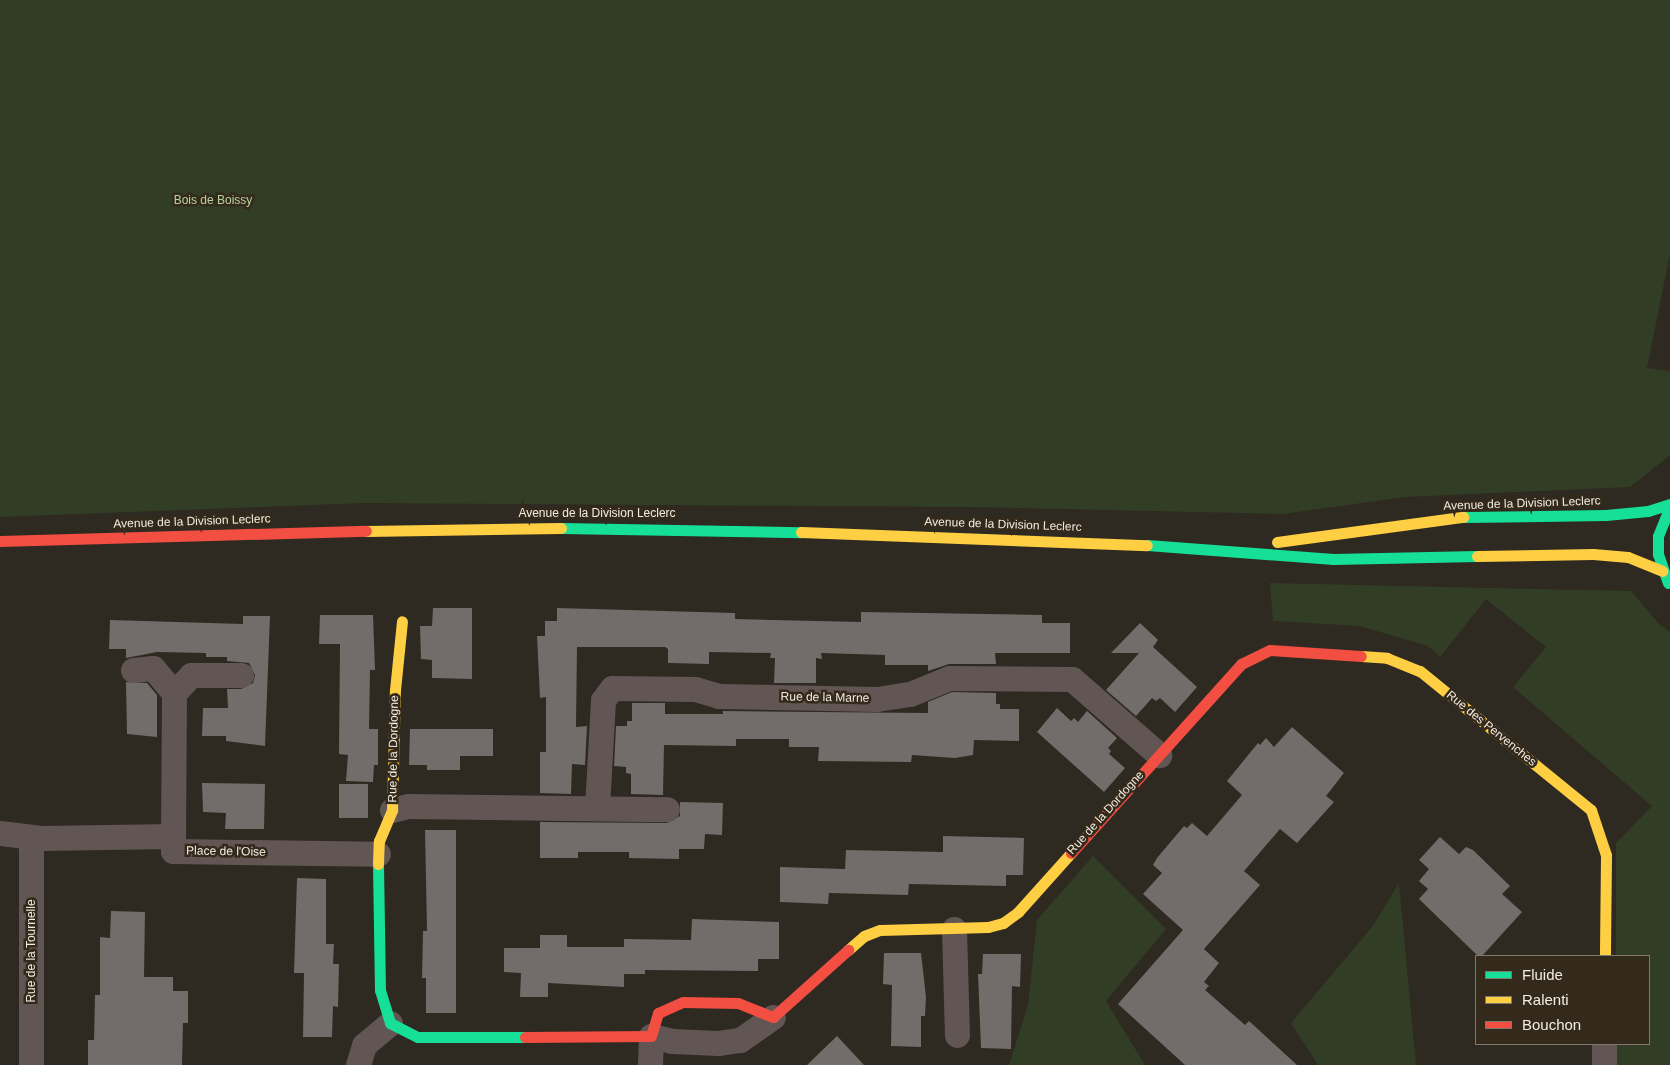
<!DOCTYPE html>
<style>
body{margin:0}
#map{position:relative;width:1670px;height:1065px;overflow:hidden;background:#2e2921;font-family:Arial,sans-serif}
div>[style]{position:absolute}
.green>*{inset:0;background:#323d26}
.building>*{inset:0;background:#726c6b;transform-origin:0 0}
.street>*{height:25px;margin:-12.5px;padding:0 12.5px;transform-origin:12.5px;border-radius:12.5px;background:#615654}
.fast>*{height:11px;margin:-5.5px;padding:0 5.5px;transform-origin:5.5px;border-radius:5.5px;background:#16e098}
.slow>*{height:11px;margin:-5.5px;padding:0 5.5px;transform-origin:5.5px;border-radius:5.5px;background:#ffcf43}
.jam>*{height:11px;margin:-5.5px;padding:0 5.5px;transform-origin:5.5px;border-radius:5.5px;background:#f24e42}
span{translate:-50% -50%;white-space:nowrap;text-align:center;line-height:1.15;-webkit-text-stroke:5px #342a1b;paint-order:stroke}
.park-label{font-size:12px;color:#b8d3a0}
.street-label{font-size:12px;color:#f2ece2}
.legend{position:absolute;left:1475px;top:955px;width:175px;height:90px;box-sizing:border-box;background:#342a1b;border:1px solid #80786b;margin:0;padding:6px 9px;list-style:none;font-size:15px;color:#f2ece2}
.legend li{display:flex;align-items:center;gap:10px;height:25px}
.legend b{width:25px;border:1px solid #80786b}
</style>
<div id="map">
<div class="green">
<i style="clip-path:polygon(0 0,1670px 0,1670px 254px,1647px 368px,1670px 371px,1670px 455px,1630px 487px,1405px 497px,1283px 514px,971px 507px,364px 503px,0 517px)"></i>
<i style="clip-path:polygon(1270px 583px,1631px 591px,1660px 625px,1670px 632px,1670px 1065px,1616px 1065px,1616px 1044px,1649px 1044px,1649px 956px,1616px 956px,1616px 843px,1652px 806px,1513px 687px,1546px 647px,1486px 599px,1440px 657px,1428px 646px,1360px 626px,1273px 621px)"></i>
<i style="clip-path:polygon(1093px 856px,1166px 929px,1106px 1001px,1145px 1065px,1009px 1065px,1028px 1005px,1037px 920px)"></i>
<i style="clip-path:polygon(1399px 883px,1416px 1065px,1318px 1065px,1291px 1023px,1372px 927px)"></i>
</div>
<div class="building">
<i style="clip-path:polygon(433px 608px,472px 608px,472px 679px,432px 678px,432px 660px,421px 659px,420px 626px,432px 626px)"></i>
<i style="clip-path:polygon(557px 608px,735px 613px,735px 619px,861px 622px,861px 612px,1042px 615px,1042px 623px,1070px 623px,1070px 653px,995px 653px,996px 664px,949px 664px,928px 671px,928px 665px,885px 665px,885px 655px,821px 653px,822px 659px,816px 658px,816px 683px,774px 683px,775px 658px,770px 658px,771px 653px,709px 652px,709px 664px,668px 663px,668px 649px,665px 647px,577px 647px,576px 727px,587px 726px,585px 765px,572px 764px,571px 794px,540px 793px,540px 752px,546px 752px,546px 697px,540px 698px,537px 636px,545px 636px,545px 621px,557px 621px)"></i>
<i style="clip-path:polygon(320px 615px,373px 615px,375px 670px,370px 670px,369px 729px,378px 729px,378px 765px,374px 765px,373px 782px,346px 781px,348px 755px,339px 754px,340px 644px,319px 644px)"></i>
<i style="clip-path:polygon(243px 616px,270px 616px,265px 746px,226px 741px,226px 736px,202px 736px,203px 708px,228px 708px,227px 689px,241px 689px,253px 683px,255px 675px,249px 663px,227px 661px,227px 657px,206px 657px,206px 653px,157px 652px,126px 658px,126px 649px,109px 649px,110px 620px,243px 624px)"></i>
<i style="clip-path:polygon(1140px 623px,1158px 640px,1153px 647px,1197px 687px,1175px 712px,1160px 698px,1156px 701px,1152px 698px,1136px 716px,1106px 690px,1139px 653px,1111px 653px)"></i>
<i style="clip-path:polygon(126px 682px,147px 683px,157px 695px,157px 737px,127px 734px)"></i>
<i style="clip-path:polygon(952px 692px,996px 693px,996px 704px,1000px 704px,1000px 709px,1019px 709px,1019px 741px,974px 740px,973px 755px,955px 758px,912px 755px,911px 762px,818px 761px,819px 747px,789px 747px,789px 739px,736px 739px,736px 746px,664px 745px,663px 795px,631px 794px,631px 774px,626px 773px,626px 767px,614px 766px,616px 726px,627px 726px,627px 721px,632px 721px,632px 703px,665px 703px,665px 714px,723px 714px,723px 711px,928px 713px,928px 702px)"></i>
<i style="clip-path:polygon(1057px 708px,1071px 721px,1074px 718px,1078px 722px,1087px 711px,1117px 738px,1108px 748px,1111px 751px,1109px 754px,1125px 768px,1104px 792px,1037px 732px)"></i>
<i style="clip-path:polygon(1292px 727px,1344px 773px,1326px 796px,1334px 802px,1297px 843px,1280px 829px,1244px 871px,1260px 885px,1204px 949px,1219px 963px,1204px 982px,1209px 986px,1205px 990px,1245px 1025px,1249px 1021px,1297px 1065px,1185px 1065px,1118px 1004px,1183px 930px,1143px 894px,1162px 873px,1153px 865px,1157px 858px,1184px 826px,1187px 828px,1192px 823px,1207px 836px,1242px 795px,1227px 781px,1258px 743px,1260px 745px,1266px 738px,1274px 747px)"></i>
<i style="clip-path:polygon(410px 729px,493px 729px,493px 756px,460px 756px,460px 770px,427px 770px,427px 765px,409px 765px)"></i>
<i style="clip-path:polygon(202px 783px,265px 784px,264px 829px,225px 829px,226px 813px,203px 812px)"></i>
<i style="left:339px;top:784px;width:29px;height:34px"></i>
<i style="clip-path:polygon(680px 802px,723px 803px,722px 835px,705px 834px,704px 849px,679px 849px,679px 859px,629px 858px,629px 852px,578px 852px,578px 858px,540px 858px,540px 822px,667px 823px,680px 816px)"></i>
<i style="clip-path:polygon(425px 830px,456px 830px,456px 1013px,426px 1013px,426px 978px,422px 978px,423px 931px,427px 931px)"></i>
<i style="clip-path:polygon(943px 836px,1024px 838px,1023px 875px,1006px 875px,1006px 886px,909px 884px,908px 895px,829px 893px,828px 904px,780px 902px,780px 867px,845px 869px,846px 850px,943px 852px)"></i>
<i style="clip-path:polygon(1440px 837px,1459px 854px,1466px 847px,1473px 850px,1510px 886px,1502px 894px,1522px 912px,1482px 956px,1478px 956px,1419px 899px,1428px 889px,1419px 881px,1429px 869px,1419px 860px)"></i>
<i style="clip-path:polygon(297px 878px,326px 879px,326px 944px,334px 944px,333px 964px,339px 964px,338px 1007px,333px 1006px,332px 1037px,303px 1037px,304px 973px,294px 973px)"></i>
<i style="clip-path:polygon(111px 911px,145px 912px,144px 977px,173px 977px,173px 991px,188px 991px,188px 1023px,183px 1023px,182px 1065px,88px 1065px,88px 1040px,94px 1040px,95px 995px,100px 995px,100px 937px,110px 938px)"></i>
<i style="clip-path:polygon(692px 919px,779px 922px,779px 959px,758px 959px,758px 971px,645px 970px,645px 974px,624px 974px,624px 987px,548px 983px,548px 997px,520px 997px,521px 973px,504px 972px,504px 948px,540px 948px,540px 935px,567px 935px,567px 947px,624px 947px,624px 939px,691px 940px)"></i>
<i style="clip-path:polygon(884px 953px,921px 953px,926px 997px,925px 1016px,921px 1016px,921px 1047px,891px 1046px,892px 985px,883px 984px)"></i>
<i style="clip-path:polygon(983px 954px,1021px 954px,1020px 987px,1012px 986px,1011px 1049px,981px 1048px,978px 974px,982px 974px)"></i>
<i style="clip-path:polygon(837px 1036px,864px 1065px,807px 1065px)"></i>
</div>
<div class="street">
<i style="left:133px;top:670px;width:20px;rotate:-6deg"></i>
<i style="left:153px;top:668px;width:33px;rotate:50deg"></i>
<i style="left:241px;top:675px;width:50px;rotate:180deg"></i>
<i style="left:191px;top:675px;width:25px;rotate:133deg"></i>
<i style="left:174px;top:693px;width:158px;rotate:90.4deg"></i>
<i style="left:173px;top:851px;width:205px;rotate:0.8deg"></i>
<i style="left:597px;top:808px;width:108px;rotate:-86.8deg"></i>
<i style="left:603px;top:700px;width:15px;rotate:-53deg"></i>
<i style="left:612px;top:688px;width:83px;rotate:0.7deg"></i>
<i style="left:695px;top:689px;width:25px;rotate:16deg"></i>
<i style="left:719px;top:696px;width:158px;rotate:1.1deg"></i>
<i style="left:877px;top:699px;width:33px;rotate:-9deg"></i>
<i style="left:910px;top:694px;width:42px;rotate:-22.3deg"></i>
<i style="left:949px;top:678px;width:123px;rotate:0.5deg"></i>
<i style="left:1072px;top:679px;width:116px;rotate:41.1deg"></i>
<i style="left:392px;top:810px;width:16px;rotate:-14deg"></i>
<i style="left:408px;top:806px;width:259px;rotate:0.7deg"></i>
<i style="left:0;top:833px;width:39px;rotate:7deg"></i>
<i style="left:39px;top:838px;width:134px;rotate:-0.9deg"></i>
<i style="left:954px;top:929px;width:106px;rotate:88.4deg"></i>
<i style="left:31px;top:1065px;width:228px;rotate:-90deg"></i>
<i style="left:358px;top:1065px;width:21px;rotate:-73deg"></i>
<i style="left:364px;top:1045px;width:34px;rotate:-40deg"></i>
<i style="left:650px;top:1065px;width:29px;rotate:-88deg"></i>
<i style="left:651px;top:1036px;width:22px;rotate:13deg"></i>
<i style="left:672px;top:1041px;width:46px;rotate:2.5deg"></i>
<i style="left:718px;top:1043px;width:22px;rotate:-8deg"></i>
<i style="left:740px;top:1040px;width:40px;rotate:-34.9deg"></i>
<i style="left:1604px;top:1065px;width:21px;rotate:-90deg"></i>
</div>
<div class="fast">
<i style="left:1463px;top:517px;width:143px;rotate:-0.8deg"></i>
<i style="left:1606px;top:515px;width:42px;rotate:-5.4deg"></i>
<i style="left:1648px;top:511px;width:23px;rotate:-18deg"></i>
<i style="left:561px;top:528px;width:240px;rotate:1deg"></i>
<i style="left:1147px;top:545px;width:187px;rotate:4.3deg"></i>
<i style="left:1333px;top:559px;width:144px;rotate:-1.2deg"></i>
<i style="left:1668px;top:583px;width:31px;rotate:-109deg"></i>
<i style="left:1658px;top:554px;width:18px;rotate:-90deg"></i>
<i style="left:1658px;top:536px;width:32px;rotate:-68deg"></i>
<i style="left:378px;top:864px;width:126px;rotate:89.1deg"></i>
<i style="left:380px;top:990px;width:34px;rotate:73deg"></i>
<i style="left:390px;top:1023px;width:31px;rotate:27deg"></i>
<i style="left:418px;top:1037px;width:107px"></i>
</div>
<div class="slow">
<i style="left:366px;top:531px;width:195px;rotate:-0.9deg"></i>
<i style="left:801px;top:532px;width:346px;rotate:2.2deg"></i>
<i style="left:1277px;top:542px;width:188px;rotate:-7.7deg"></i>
<i style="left:1477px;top:556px;width:116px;rotate:-1deg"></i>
<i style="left:1593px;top:554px;width:35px;rotate:5deg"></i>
<i style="left:1628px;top:557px;width:37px;rotate:22deg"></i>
<i style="left:1361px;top:656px;width:26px;rotate:4deg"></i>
<i style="left:1387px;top:658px;width:35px;rotate:22deg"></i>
<i style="left:1420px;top:671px;width:220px;rotate:39.1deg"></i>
<i style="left:1591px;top:810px;width:47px;rotate:71.6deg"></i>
<i style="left:1606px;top:855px;width:101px;rotate:90.6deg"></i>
<i style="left:378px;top:864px;width:23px;rotate:-88deg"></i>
<i style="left:379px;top:841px;width:34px;rotate:-67deg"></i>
<i style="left:392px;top:810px;width:120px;rotate:-88.6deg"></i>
<i style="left:395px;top:690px;width:69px;rotate:-84.2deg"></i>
<i style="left:848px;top:950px;width:21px;rotate:-41deg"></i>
<i style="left:864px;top:936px;width:17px;rotate:-21deg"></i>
<i style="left:880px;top:930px;width:108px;rotate:-1.6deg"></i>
<i style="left:988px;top:927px;width:16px;rotate:-15deg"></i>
<i style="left:1003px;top:923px;width:19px;rotate:-36deg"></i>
<i style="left:1018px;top:912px;width:79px;rotate:-48.1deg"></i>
</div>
<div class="jam">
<i style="left:0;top:541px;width:366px;rotate:-1.6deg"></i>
<i style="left:1071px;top:853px;width:254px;rotate:-48deg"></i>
<i style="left:1241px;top:664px;width:32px;rotate:-26deg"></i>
<i style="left:1270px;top:650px;width:91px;rotate:3.8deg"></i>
<i style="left:525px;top:1037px;width:126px;rotate:-0.5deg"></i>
<i style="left:651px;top:1036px;width:24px;rotate:-73deg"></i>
<i style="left:658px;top:1013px;width:27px;rotate:-24deg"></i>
<i style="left:683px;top:1002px;width:55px;rotate:1deg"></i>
<i style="left:738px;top:1003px;width:38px;rotate:22deg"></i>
<i style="left:773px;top:1017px;width:101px;rotate:-41.8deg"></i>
</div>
<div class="park-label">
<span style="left:213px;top:201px">Bois de Boissy</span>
</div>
<div class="street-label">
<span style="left:1522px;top:504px;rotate:-2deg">Avenue de la Division Leclerc</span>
<span style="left:597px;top:514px">Avenue de la Division Leclerc</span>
<span style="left:192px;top:522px;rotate:-2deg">Avenue de la Division Leclerc</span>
<span style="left:1003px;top:525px;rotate:2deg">Avenue de la Division Leclerc</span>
<span style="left:825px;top:698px;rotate:1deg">Rue de la Marne</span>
<span style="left:1491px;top:729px;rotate:39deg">Rue des Pervenches</span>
<span style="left:394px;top:749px;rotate:-89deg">Rue de la Dordogne</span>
<span style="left:1106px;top:813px;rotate:-48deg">Rue de la Dordogne</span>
<span style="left:226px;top:852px;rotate:1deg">Place de l'Oise</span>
<span style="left:32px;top:951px;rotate:-90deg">Rue de la Tournelle</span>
</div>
<ul class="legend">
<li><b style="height:6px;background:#16e098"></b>Fluide</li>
<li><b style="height:6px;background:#ffcf43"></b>Ralenti</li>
<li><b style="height:6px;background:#f24e42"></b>Bouchon</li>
</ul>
</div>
